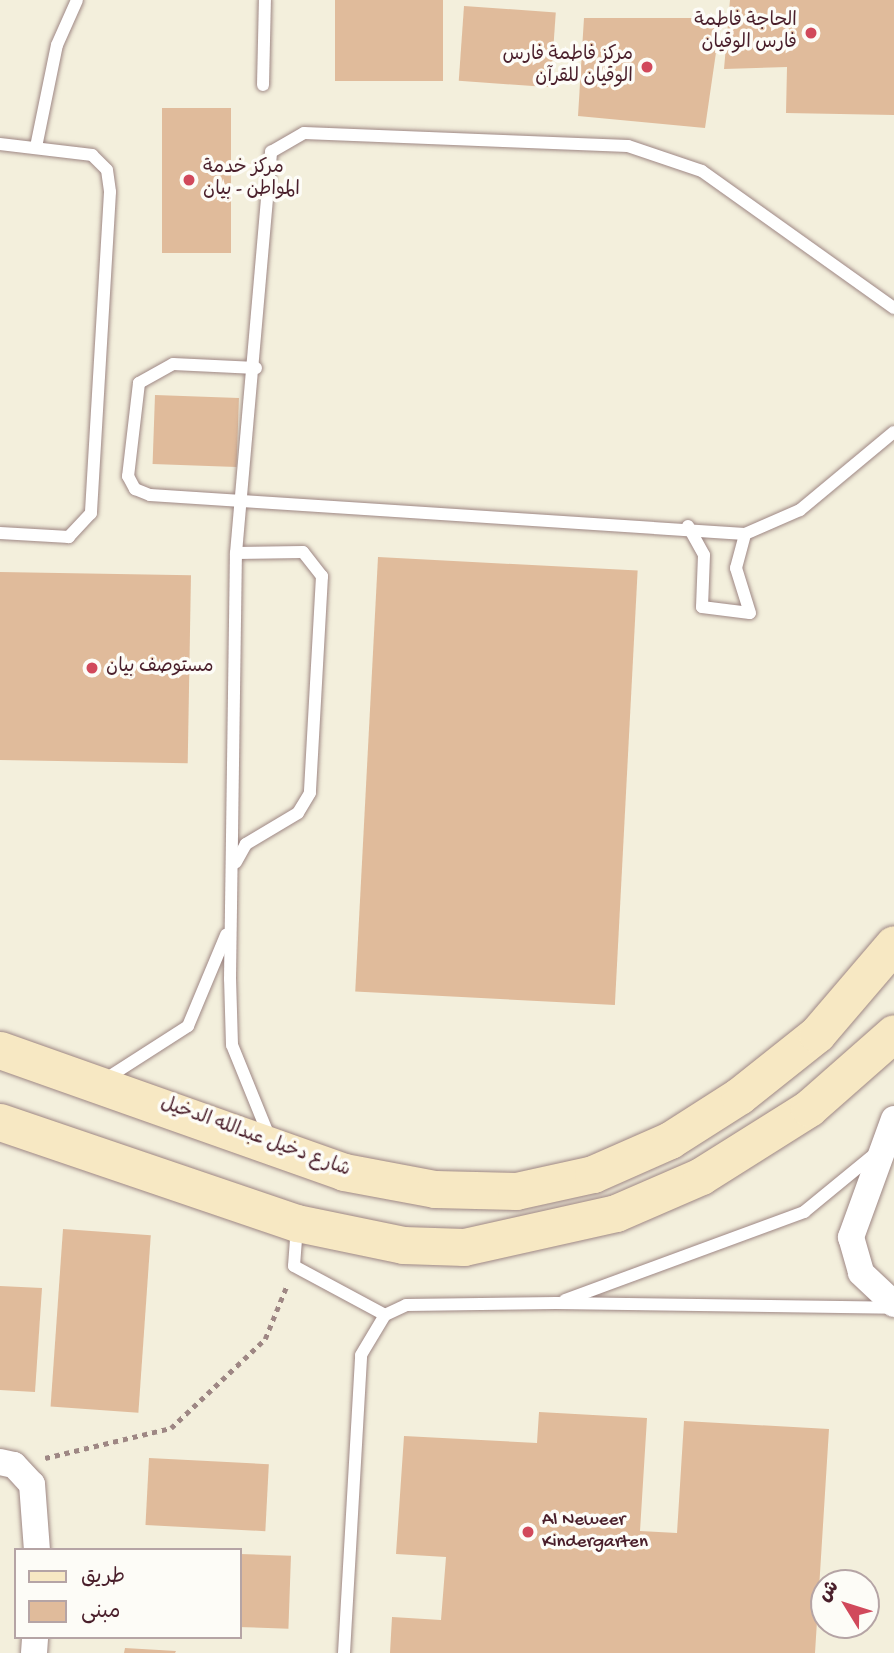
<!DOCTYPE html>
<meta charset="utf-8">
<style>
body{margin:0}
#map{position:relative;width:894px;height:1653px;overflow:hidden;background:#f3efdc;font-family:"Gochi Hand","Playpen Sans Arabic",sans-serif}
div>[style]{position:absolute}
.building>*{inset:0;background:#e0bb9b;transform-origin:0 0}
.path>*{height:4.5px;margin-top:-2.25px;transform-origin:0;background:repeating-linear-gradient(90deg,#9e8784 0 5px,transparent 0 10px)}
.roads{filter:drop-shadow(0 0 2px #9e8784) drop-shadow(0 0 2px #9e8784)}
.lane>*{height:12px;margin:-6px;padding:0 6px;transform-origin:6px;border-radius:6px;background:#fff}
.street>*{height:26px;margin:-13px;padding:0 13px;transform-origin:13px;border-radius:13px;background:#fff}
.secondary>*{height:37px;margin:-18.5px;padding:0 18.5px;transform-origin:18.5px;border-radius:18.5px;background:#f7e8c3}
.dots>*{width:19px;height:19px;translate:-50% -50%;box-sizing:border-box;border:4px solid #fdfcf7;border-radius:50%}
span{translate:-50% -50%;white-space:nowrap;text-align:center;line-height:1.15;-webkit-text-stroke:7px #fdfcf7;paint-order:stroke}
.poi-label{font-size:19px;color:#4a1f2b}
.right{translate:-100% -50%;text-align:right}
.left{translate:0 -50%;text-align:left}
.street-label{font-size:19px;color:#4a1f2b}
.legend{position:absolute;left:14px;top:1548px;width:228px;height:91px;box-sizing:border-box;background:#fdfcf7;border:2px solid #b5a4a5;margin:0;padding:9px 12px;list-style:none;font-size:21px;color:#4a1f2b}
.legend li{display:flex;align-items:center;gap:14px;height:35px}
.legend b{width:35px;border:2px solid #b5a4a5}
.north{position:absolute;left:810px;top:1569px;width:70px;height:70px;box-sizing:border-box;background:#fdfcf7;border:2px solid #b5a4a5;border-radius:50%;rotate:308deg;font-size:19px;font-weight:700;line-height:28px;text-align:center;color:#4a1f2b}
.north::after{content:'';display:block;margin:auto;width:24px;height:32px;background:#d1495b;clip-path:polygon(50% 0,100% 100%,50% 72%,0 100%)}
</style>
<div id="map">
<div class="building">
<i style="left:335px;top:0;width:108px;height:81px"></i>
<i style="clip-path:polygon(730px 0,894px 0,894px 115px,786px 113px,787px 67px,724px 69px)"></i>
<i style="left:464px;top:6px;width:92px;height:75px;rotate:4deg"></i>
<i style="clip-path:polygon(584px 18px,721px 18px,705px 128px,578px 116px)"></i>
<i style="left:162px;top:108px;width:69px;height:145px"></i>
<i style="left:155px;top:395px;width:84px;height:69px;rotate:2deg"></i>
<i style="left:378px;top:557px;width:260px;height:435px;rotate:3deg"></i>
<i style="left:0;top:572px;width:191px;height:188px;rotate:1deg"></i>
<i style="left:63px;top:1229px;width:88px;height:178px;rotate:4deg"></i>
<i style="clip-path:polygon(0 1286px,42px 1288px,35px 1392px,0 1390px)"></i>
<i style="clip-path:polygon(539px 1412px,647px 1418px,640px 1531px,677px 1533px,684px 1421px,829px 1429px,815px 1653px,390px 1653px,392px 1617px,441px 1620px,446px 1557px,396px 1554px,404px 1436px,537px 1443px)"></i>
<i style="left:149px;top:1458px;width:120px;height:67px;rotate:3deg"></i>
<i style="left:240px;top:1554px;width:51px;height:73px;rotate:2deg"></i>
<i style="clip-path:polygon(125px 1648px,176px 1651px,175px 1653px,124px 1653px)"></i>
</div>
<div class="path">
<i style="left:45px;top:1458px;width:130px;rotate:-13.4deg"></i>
<i style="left:171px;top:1428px;width:129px;rotate:-43.4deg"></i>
<i style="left:265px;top:1339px;width:58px;rotate:-67.8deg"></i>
</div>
<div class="roads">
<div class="lane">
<i style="left:263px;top:85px;width:85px;rotate:-88.7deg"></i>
<i style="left:0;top:144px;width:93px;rotate:6.8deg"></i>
<i style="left:92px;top:155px;width:21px;rotate:45deg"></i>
<i style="left:107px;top:170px;width:22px;rotate:82deg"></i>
<i style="left:110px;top:192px;width:322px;rotate:93.4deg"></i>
<i style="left:91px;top:513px;width:33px;rotate:133deg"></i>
<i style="left:69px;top:537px;width:69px;rotate:-176.7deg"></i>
<i style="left:36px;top:147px;width:104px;rotate:-78.4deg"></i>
<i style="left:57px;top:45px;width:49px;rotate:-66deg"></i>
<i style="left:256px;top:368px;width:83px;rotate:-177.2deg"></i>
<i style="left:173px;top:364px;width:39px;rotate:151deg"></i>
<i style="left:139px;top:383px;width:94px;rotate:96.7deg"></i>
<i style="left:128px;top:476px;width:15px;rotate:62deg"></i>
<i style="left:135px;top:489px;width:16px;rotate:22deg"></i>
<i style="left:150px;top:495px;width:596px;rotate:3.75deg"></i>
<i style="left:745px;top:534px;width:60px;rotate:-23.6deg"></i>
<i style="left:800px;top:510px;width:122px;rotate:-39.7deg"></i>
<i style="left:688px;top:526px;width:33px;rotate:61deg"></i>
<i style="left:704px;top:555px;width:52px;rotate:92.2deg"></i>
<i style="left:702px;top:607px;width:48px;rotate:7.1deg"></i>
<i style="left:750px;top:613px;width:47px;rotate:-107.3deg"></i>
<i style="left:736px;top:568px;width:35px;rotate:-75deg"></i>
<i style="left:236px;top:553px;width:67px;rotate:-0.9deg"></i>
<i style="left:303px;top:552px;width:31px;rotate:52deg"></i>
<i style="left:322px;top:576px;width:217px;rotate:93.2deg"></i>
<i style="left:310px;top:793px;width:23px;rotate:121deg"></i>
<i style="left:298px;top:813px;width:61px;rotate:149.2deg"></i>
<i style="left:246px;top:844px;width:21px;rotate:119deg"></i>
<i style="left:104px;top:1080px;width:100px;rotate:-32.7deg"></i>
<i style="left:188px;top:1026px;width:99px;rotate:-67.3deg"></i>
<i style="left:269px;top:1136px;width:98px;rotate:-112.1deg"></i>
<i style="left:232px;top:1045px;width:66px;rotate:-91.7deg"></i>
<i style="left:230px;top:979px;width:426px;rotate:-89.2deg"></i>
<i style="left:236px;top:553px;width:403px;rotate:-85deg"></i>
<i style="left:271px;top:152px;width:38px;rotate:-30deg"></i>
<i style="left:304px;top:133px;width:324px;rotate:2.3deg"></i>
<i style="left:628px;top:146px;width:78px;rotate:18.7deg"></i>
<i style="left:702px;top:171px;width:236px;rotate:35.5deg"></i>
<i style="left:297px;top:1226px;width:40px;rotate:94.3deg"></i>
<i style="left:294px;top:1266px;width:103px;rotate:28.3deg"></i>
<i style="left:565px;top:1300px;width:255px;rotate:-20.2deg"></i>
<i style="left:804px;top:1212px;width:94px;rotate:-39.4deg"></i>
<i style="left:344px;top:1653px;width:298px;rotate:-86.7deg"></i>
<i style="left:361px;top:1355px;width:47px;rotate:-59deg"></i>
<i style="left:385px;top:1315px;width:23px;rotate:-25deg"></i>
<i style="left:406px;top:1305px;width:150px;rotate:-0.8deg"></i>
<i style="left:556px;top:1303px;width:338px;rotate:0.8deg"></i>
</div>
<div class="street">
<i style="left:894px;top:1119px;width:126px;rotate:110deg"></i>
<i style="left:851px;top:1237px;width:37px;rotate:74deg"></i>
<i style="left:861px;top:1273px;width:45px;rotate:43.2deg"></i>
<i style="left:0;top:1462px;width:14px;rotate:12deg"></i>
<i style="left:14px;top:1465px;width:26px;rotate:47deg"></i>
<i style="left:32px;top:1484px;width:66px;rotate:85.7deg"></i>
<i style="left:34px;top:1653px;width:16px;rotate:-86deg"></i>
</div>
<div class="secondary">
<i style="left:0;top:1050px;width:365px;rotate:19.5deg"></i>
<i style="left:344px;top:1172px;width:93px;rotate:10.6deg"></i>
<i style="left:435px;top:1189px;width:81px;rotate:1.4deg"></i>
<i style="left:516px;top:1191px;width:79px;rotate:-12.4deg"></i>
<i style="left:593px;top:1174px;width:84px;rotate:-23.8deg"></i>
<i style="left:670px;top:1140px;width:82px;rotate:-32.5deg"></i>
<i style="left:739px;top:1096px;width:100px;rotate:-38.5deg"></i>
<i style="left:817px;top:1034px;width:118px;rotate:-49.5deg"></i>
<i style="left:0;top:1122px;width:314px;rotate:18.8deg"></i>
<i style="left:297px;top:1223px;width:108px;rotate:11.7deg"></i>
<i style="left:403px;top:1245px;width:61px;rotate:1.9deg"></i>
<i style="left:464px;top:1247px;width:156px;rotate:-12.6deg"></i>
<i style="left:616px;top:1213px;width:93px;rotate:-23.5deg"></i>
<i style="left:701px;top:1176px;width:128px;rotate:-32.2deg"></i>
<i style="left:809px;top:1108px;width:113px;rotate:-41.4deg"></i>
</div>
</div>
<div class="dots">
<i style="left:811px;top:33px;background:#d1495b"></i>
<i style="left:647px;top:67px;background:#d1495b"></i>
<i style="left:189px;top:180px;background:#d1495b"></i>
<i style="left:92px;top:668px;background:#d1495b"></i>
<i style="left:528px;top:1532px;background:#d1495b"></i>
</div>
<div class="poi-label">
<span class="right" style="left:797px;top:33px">الحاجة فاطمة<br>فارس الوقيان</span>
<span class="right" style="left:633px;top:67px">مركز فاطمة فارس<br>الوقيان للقرآن</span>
<span class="left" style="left:203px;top:180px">مركز خدمة<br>المواطن - بيان</span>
<span class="left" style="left:106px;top:668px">مستوصف بيان</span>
<span class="left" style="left:542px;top:1532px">Al Neweer<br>Kindergarten</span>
</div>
<div class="street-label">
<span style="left:255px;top:1138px;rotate:20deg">شارع دخيل عبدالله الدخيل</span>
</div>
<ul class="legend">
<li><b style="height:9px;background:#f7e8c3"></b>طريق</li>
<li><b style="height:19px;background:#e0bb9b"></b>مبنى</li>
</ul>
<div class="north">ش</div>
</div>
